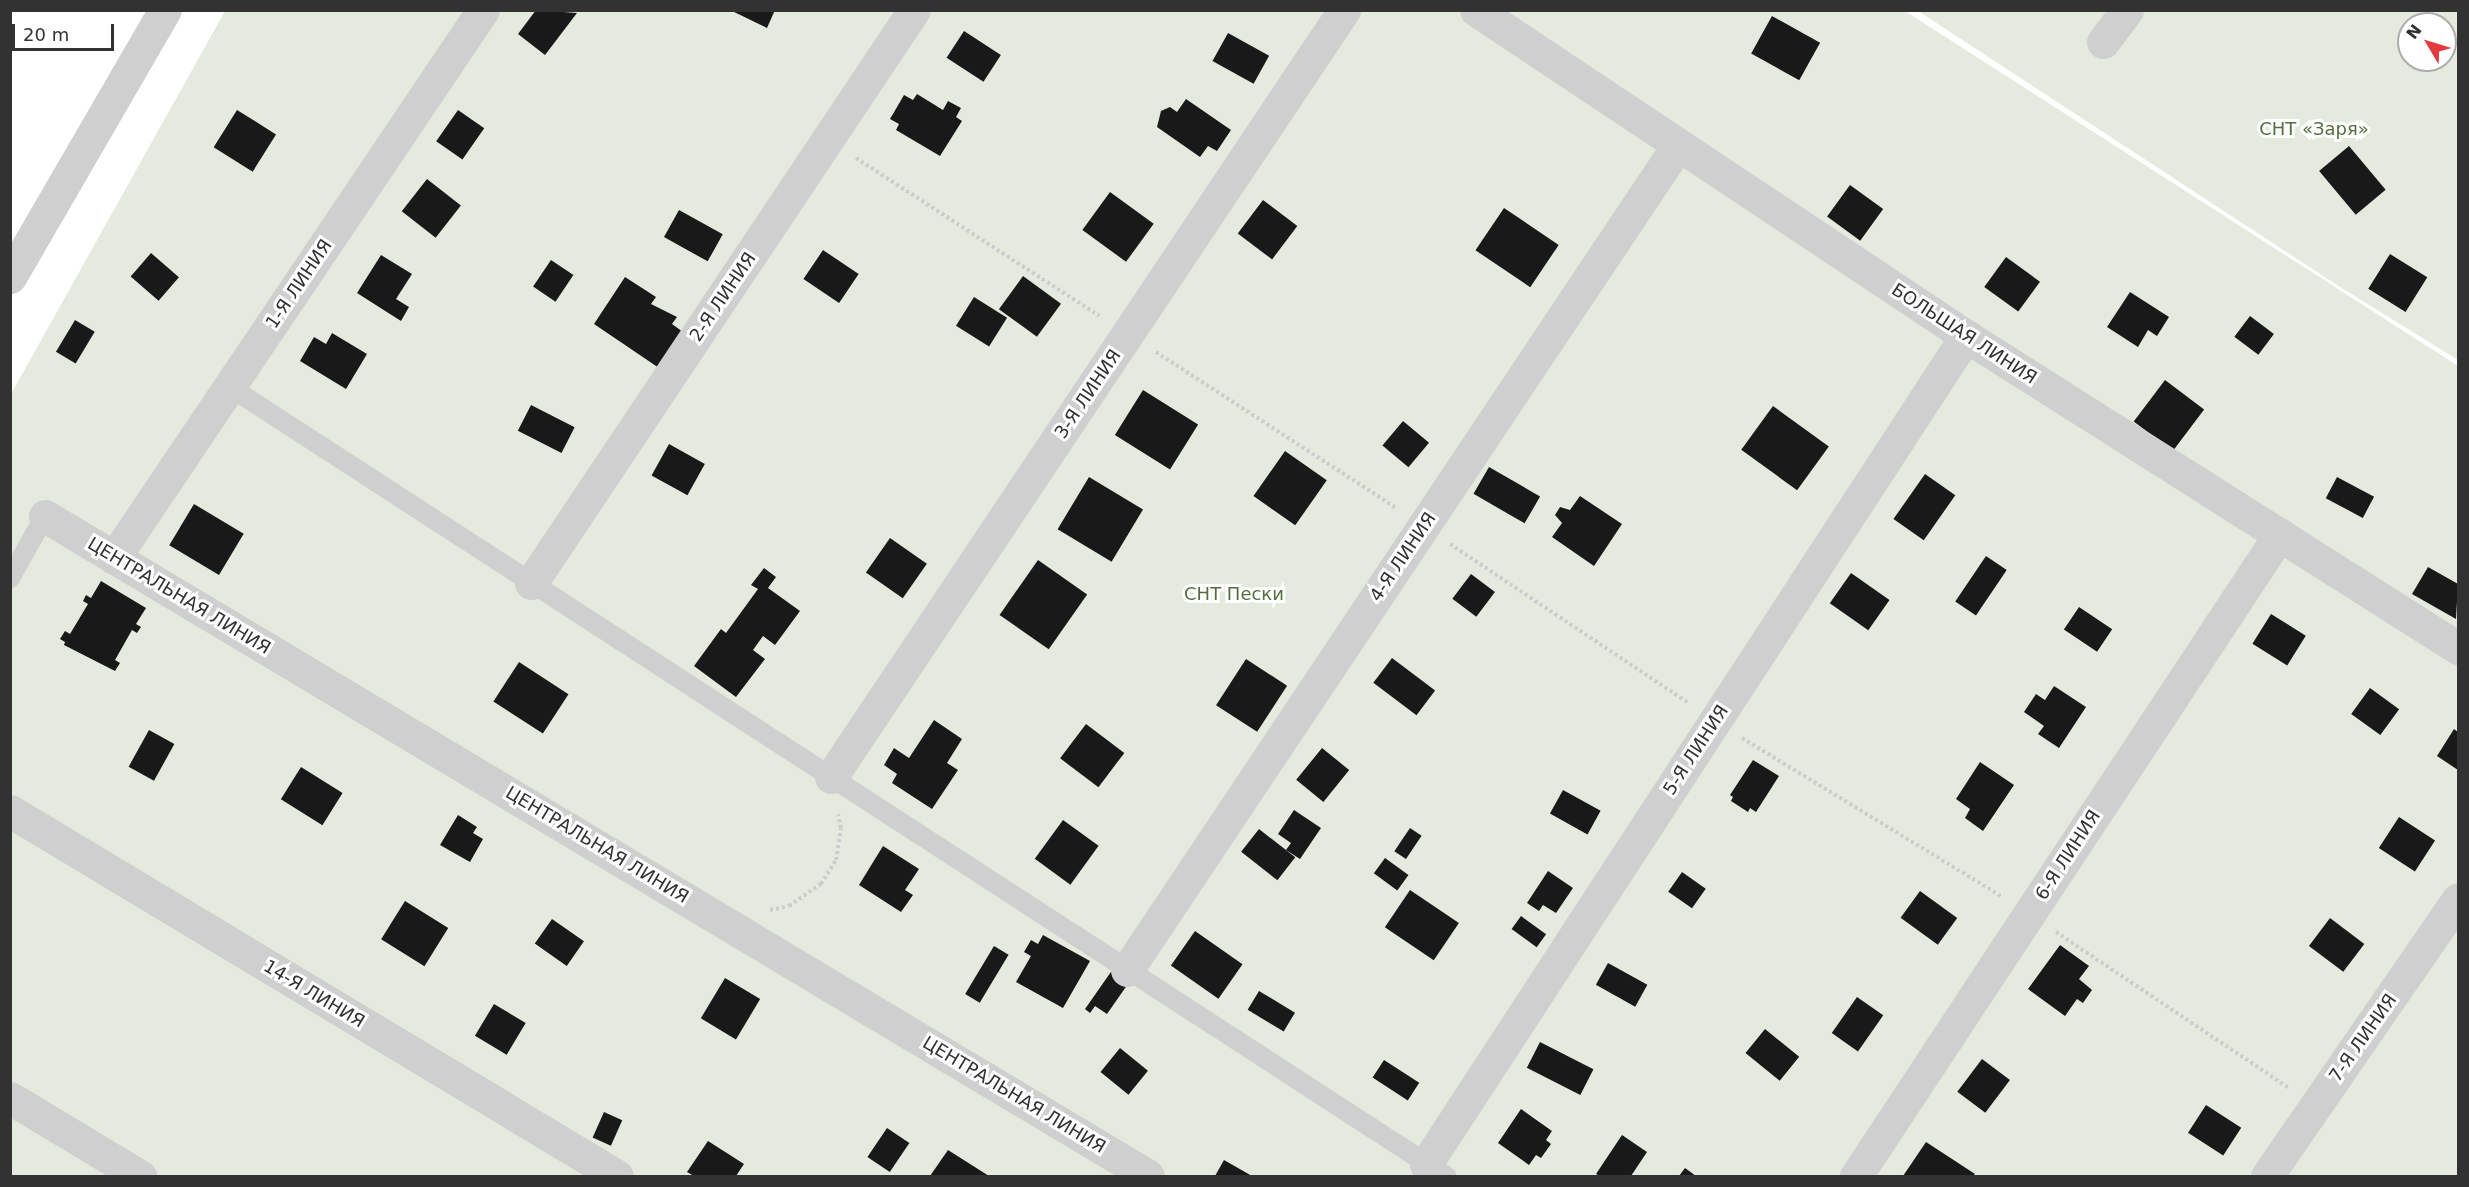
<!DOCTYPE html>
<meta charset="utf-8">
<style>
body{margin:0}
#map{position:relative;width:2469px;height:1187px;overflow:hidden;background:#fff;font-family:"DejaVu Sans",sans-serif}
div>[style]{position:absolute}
.green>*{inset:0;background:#e4ebde}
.building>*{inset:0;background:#191919;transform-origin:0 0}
.path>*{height:4px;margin-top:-2px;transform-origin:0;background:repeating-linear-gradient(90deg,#ccc 0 3px,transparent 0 6px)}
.service>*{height:20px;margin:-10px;padding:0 10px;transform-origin:10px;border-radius:10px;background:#cfcfcf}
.minor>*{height:33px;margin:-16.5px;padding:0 16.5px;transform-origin:16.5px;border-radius:16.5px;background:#cfcfcf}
span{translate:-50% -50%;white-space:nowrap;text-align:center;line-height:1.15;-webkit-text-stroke:6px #fff;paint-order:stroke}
.park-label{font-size:18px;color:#526e3f}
.street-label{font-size:18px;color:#323232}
.frame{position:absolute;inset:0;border:12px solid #323232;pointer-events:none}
.north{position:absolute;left:2397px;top:12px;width:60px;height:60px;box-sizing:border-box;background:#fff;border:2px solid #adadad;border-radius:50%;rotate:308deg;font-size:16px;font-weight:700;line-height:24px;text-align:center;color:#323232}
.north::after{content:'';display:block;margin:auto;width:21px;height:27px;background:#e33a3d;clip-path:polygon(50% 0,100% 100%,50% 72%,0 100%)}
.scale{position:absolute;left:12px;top:24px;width:102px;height:27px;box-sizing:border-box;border:3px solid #323232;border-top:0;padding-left:8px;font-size:18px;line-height:21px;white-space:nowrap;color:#323232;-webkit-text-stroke:4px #fff;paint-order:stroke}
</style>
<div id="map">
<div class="green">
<i style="clip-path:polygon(225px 11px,1905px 11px,2458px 366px,2458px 1176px,11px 1176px,11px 394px)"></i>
<i style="clip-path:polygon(evenodd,1918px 11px,2458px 11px,2458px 360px,2340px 287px,1918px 11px,2409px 24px,2445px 24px,2445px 60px,2409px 60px,2409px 24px)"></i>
</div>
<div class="building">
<i style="clip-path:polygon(536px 10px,577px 13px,545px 55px,518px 34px)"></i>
<i style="clip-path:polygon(730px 10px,775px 10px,767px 28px)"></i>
<i style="left:1772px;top:16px;width:55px;height:43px;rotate:29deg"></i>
<i style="left:964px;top:31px;width:44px;height:32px;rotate:33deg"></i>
<i style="left:1228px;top:33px;width:47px;height:32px;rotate:29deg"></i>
<i style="clip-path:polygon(917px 94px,943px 110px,948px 101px,961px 108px,956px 117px,962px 121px,940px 156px,896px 130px,899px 124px,890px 119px,904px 95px,913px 100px)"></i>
<i style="clip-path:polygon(1186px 99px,1231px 130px,1217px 151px,1208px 146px,1200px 157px,1157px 127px,1161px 111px,1170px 107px,1177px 112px)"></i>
<i style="left:237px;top:110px;width:46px;height:44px;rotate:32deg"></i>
<i style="left:458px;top:110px;width:32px;height:38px;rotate:35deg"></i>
<i style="left:2349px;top:146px;width:57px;height:39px;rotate:50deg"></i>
<i style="left:427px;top:179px;width:43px;height:41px;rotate:38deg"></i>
<i style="left:1850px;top:185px;width:41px;height:39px;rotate:36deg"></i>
<i style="left:1110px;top:192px;width:54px;height:47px;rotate:36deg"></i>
<i style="left:1263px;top:200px;width:43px;height:42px;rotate:37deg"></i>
<i style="left:1504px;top:208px;width:66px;height:51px;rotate:34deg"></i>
<i style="left:679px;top:210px;width:50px;height:31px;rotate:29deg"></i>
<i style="left:823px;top:250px;width:43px;height:35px;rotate:34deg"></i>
<i style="left:151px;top:253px;width:37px;height:31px;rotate:41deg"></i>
<i style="left:2390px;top:254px;width:44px;height:41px;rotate:32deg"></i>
<i style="clip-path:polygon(381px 255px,412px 274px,396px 299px,409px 307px,401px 321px,357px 293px)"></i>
<i style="left:2006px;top:257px;width:42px;height:37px;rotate:36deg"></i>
<i style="left:551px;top:260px;width:27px;height:32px;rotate:34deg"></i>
<i style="left:1023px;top:276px;width:47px;height:41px;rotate:36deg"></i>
<i style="clip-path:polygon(625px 277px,656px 297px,651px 304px,677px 317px,672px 324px,683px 332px,659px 368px,594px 324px)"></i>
<i style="clip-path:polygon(2130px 292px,2169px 317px,2157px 336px,2148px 330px,2138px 347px,2107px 327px)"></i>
<i style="left:974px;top:297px;width:39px;height:34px;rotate:32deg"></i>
<i style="left:2250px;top:316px;width:30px;height:26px;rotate:37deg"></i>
<i style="left:75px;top:320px;width:23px;height:37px;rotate:31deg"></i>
<i style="clip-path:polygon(332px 333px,367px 354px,346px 389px,300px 361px,314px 337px,326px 344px)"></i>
<i style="left:2165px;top:380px;width:49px;height:52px;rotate:37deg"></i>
<i style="left:1143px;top:390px;width:65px;height:53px;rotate:32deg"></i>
<i style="left:531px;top:405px;width:49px;height:29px;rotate:27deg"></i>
<i style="left:1773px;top:406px;width:69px;height:54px;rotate:36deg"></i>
<i style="left:1403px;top:421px;width:34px;height:32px;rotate:40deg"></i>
<i style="left:669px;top:444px;width:41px;height:36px;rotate:29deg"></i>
<i style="left:1285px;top:451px;width:51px;height:55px;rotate:35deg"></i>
<i style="left:1489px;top:467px;width:59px;height:31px;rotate:30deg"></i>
<i style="left:1925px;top:474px;width:37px;height:55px;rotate:35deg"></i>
<i style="left:1089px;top:477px;width:63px;height:61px;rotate:31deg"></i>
<i style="left:2337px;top:477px;width:42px;height:24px;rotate:28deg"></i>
<i style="clip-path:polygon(1580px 496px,1622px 524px,1594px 566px,1552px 537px,1562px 523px,1555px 515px,1560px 507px,1570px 510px)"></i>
<i style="left:194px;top:504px;width:58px;height:48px;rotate:31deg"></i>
<i style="left:890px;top:538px;width:45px;height:42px;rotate:35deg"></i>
<i style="left:1986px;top:556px;width:25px;height:55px;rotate:34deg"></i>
<i style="left:1038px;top:560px;width:60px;height:67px;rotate:35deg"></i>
<i style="clip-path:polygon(2428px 567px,2458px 584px,2456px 619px,2412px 594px)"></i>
<i style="clip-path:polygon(764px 568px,776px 577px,768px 588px,800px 611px,775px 645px,763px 636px,753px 650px,765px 659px,736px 697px,694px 666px,721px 629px,726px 633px,758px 589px,751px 585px)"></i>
<i style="left:1851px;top:573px;width:47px;height:37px;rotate:35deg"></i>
<i style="left:1471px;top:574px;width:30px;height:31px;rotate:37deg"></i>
<i style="clip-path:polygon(101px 581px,146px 608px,136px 624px,141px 627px,137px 633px,132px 630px,115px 660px,120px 663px,115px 671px,64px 645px,65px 642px,60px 639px,65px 631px,70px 634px,88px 604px,83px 601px,86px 595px,91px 598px)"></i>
<i style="left:2079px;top:607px;width:40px;height:27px;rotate:34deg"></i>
<i style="left:2271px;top:614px;width:41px;height:35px;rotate:32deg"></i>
<i style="left:1392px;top:658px;width:54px;height:31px;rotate:37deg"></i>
<i style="left:1246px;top:659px;width:49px;height:55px;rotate:33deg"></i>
<i style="left:519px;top:662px;width:59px;height:47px;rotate:33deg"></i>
<i style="clip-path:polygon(2054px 686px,2086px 707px,2059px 748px,2038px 734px,2044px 726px,2024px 712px,2036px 694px,2045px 700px)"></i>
<i style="left:2370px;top:688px;width:36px;height:32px;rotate:36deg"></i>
<i style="clip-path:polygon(934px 720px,962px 739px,947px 763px,958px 770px,932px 809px,892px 783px,897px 774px,884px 765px,894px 748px,909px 758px)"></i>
<i style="left:1086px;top:724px;width:48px;height:43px;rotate:37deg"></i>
<i style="clip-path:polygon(2454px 729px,2458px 732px,2458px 770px,2437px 756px)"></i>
<i style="left:149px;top:730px;width:29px;height:42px;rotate:29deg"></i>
<i style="left:1322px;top:748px;width:35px;height:41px;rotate:39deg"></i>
<i style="clip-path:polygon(1753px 760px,1779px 776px,1756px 812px,1750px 808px,1748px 812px,1731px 801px,1733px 797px,1730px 795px)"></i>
<i style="clip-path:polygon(1980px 762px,2014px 785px,1983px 831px,1965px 818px,1970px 809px,1956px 799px)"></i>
<i style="left:301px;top:767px;width:49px;height:38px;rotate:32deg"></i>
<i style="left:1563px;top:790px;width:43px;height:27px;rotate:29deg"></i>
<i style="clip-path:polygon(1294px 810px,1321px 828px,1300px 859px,1286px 850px,1291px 843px,1278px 834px)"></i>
<i style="clip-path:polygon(458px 815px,477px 827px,473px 833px,483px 839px,470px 862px,440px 845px)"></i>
<i style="left:2399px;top:817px;width:43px;height:37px;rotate:33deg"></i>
<i style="left:1063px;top:820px;width:44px;height:48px;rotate:36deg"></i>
<i style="left:1410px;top:828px;width:14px;height:28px;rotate:34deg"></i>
<i style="left:1259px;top:829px;width:46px;height:29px;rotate:38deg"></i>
<i style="clip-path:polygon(883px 846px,919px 869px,905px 890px,913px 895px,901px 912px,859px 885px)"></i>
<i style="left:1385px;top:858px;width:29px;height:19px;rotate:36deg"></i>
<i style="clip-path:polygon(1548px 871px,1573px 888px,1556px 913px,1543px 905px,1539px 911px,1527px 903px)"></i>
<i style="left:1682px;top:872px;width:29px;height:24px;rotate:35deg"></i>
<i style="left:1410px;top:890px;width:59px;height:45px;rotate:34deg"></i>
<i style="left:1920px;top:891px;width:46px;height:33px;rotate:36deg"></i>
<i style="left:405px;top:901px;width:51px;height:45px;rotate:32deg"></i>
<i style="left:1521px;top:916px;width:31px;height:16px;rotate:36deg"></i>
<i style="left:2330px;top:918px;width:43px;height:35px;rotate:37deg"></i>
<i style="left:552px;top:919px;width:39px;height:30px;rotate:35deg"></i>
<i style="left:1195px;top:931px;width:58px;height:42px;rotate:35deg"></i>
<i style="clip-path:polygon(1043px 935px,1090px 961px,1063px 1008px,1016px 982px,1031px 956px,1024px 952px,1031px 940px,1038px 944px)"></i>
<i style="clip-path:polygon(2060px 945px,2089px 966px,2079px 979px,2092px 990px,2083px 1003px,2077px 999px,2065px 1016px,2028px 989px)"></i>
<i style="left:994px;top:946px;width:17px;height:56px;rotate:31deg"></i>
<i style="left:1608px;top:963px;width:45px;height:25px;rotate:29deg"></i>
<i style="clip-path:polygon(1113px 969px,1130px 981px,1107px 1014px,1095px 1006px,1090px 1013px,1085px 1009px)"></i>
<i style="left:725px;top:978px;width:41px;height:47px;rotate:31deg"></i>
<i style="left:1259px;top:991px;width:42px;height:22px;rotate:31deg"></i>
<i style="left:1857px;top:997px;width:32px;height:44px;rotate:35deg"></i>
<i style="left:494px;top:1004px;width:37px;height:37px;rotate:31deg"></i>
<i style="left:1765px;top:1029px;width:44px;height:31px;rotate:39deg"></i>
<i style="left:1540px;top:1042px;width:60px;height:29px;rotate:27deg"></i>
<i style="left:1120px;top:1048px;width:36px;height:31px;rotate:39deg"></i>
<i style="left:1982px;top:1059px;width:35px;height:41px;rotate:37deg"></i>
<i style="left:1384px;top:1060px;width:42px;height:21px;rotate:33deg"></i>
<i style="left:2206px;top:1105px;width:42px;height:33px;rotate:33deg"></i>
<i style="clip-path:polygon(1521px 1109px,1552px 1131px,1546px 1140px,1551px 1144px,1541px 1158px,1536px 1155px,1529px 1165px,1498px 1143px)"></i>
<i style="left:604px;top:1112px;width:20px;height:28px;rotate:24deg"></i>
<i style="left:887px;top:1128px;width:27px;height:35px;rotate:34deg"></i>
<i style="clip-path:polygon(1622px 1135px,1647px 1152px,1631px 1176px,1600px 1176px,1596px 1174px)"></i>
<i style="clip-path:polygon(708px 1141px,744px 1164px,736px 1176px,694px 1176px,687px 1172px)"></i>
<i style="clip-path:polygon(1926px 1142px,1975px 1174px,1973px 1176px,1903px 1176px)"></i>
<i style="clip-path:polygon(948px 1150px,989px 1176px,930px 1176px)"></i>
<i style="clip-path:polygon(1224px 1160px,1252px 1176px,1215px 1176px)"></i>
<i style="clip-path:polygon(1685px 1168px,1696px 1176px,1679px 1176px)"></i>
</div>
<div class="path">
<i style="left:856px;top:158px;width:290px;rotate:33deg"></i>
<i style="left:1156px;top:352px;width:286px;rotate:33deg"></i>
<i style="left:1450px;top:544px;width:286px;rotate:33.7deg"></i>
<i style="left:1742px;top:738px;width:305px;rotate:31.4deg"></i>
<i style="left:770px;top:910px;width:19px;rotate:-12deg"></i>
<i style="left:789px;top:906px;width:39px;rotate:-35deg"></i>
<i style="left:821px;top:884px;width:28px;rotate:-58deg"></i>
<i style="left:836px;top:860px;width:32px;rotate:-81deg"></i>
<i style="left:841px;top:828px;width:14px;rotate:-102deg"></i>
<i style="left:2056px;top:932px;width:280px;rotate:33.8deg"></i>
</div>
<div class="service">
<i style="left:230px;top:387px;width:1450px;rotate:32.98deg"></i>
<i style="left:10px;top:578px;width:71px;rotate:-60.6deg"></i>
</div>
<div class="minor">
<i style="left:1476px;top:10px;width:589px;rotate:33.64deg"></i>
<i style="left:1966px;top:336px;width:583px;rotate:32.38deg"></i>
<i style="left:2103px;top:42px;width:40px;rotate:-53deg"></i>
<i style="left:10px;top:277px;width:309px;rotate:-59.9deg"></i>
<i style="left:45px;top:516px;width:1285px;rotate:30.89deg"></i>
<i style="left:114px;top:558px;width:661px;rotate:-56.05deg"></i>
<i style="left:531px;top:583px;width:689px;rotate:-56.24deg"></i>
<i style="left:831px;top:777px;width:923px;rotate:-56.22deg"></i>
<i style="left:10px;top:811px;width:708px;rotate:31.02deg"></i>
<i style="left:1127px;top:970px;width:992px;rotate:-56.26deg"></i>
<i style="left:10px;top:1098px;width:152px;rotate:31deg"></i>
<i style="left:1426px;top:1164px;width:989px;rotate:-56.89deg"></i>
<i style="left:1856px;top:1176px;width:769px;rotate:-56.56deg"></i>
<i style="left:2267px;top:1176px;width:336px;rotate:-55.4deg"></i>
</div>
<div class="park-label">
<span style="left:2314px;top:129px">СНТ «Заря»</span>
<span style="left:1234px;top:594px">СНТ Пески</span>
</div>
<div class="street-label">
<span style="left:299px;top:284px;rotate:-56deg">1-Я ЛИНИЯ</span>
<span style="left:723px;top:297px;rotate:-56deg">2-Я ЛИНИЯ</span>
<span style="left:1964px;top:334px;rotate:33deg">БОЛЬШАЯ ЛИНИЯ</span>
<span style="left:1088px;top:394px;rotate:-56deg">3-Я ЛИНИЯ</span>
<span style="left:1403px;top:557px;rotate:-56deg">4-Я ЛИНИЯ</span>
<span style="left:179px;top:596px;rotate:31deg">ЦЕНТРАЛЬНАЯ ЛИНИЯ</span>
<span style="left:1696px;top:750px;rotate:-57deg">5-Я ЛИНИЯ</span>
<span style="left:597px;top:845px;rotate:31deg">ЦЕНТРАЛЬНАЯ ЛИНИЯ</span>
<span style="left:2068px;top:855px;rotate:-57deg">6-Я ЛИНИЯ</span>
<span style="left:314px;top:994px;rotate:31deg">14-Я ЛИНИЯ</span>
<span style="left:2363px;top:1038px;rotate:-55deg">7-Я ЛИНИЯ</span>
<span style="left:1014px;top:1095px;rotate:31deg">ЦЕНТРАЛЬНАЯ ЛИНИЯ</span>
</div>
<div class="frame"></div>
<div class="north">N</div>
<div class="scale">20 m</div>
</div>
